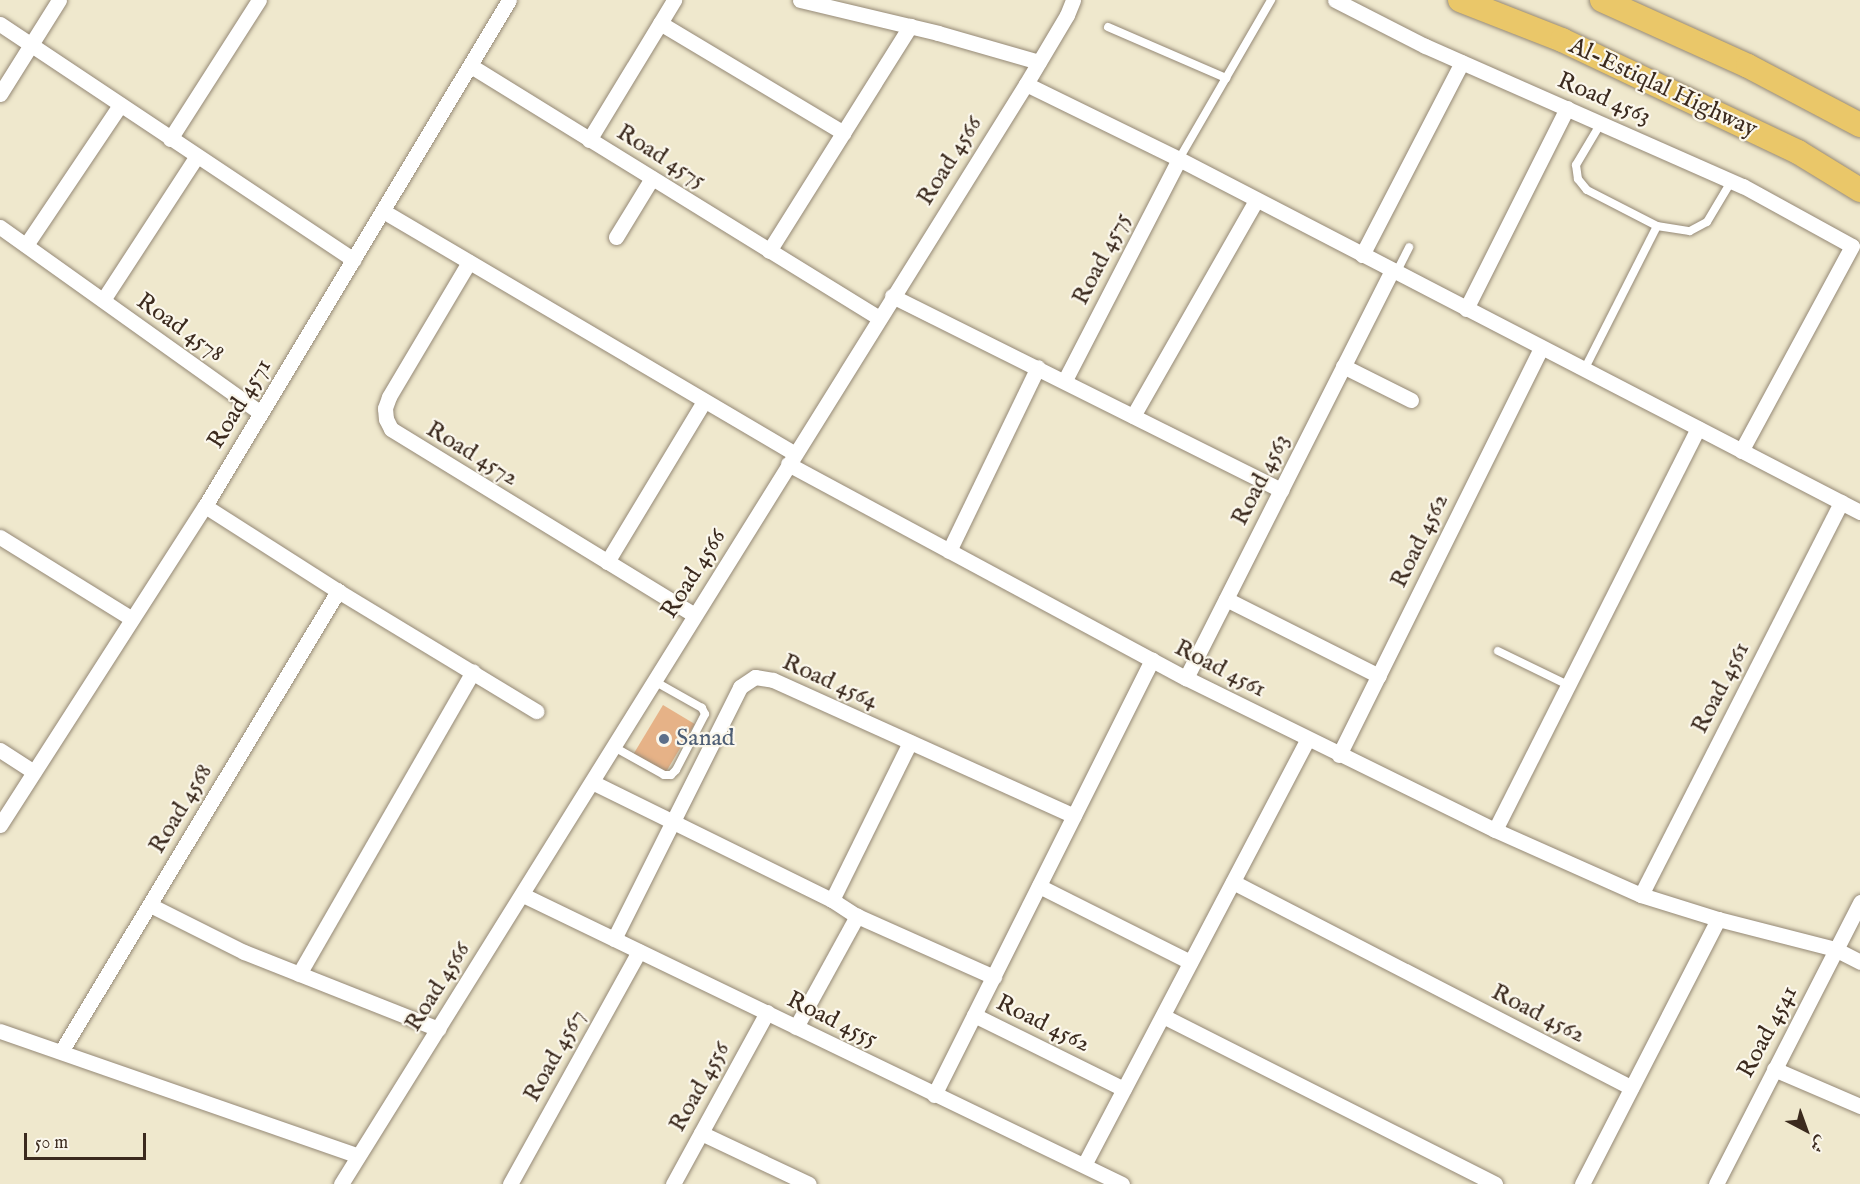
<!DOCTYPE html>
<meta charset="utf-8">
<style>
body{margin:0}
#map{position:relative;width:1860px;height:1184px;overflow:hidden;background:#efe8cd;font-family:"IM FELL English",Amiri,serif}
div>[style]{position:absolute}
.building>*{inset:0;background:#e6b287;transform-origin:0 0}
.roads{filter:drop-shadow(0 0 2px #958976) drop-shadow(0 0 2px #958976)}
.service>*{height:8px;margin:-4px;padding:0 4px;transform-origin:4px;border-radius:4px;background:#fff}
.minor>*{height:15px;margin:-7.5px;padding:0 7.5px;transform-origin:7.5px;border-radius:7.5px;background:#fff}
.primary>*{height:24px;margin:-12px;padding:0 12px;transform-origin:12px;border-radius:12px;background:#eac769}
.dots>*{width:16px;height:16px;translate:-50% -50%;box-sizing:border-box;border:3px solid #fbf7ec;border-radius:50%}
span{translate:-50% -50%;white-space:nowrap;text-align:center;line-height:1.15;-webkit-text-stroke:4.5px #fbf7ec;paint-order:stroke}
.street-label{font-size:24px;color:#3b2a1e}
.service-label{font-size:24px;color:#4e5e75}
.left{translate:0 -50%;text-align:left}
.north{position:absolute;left:1776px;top:1100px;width:60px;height:60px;-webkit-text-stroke:4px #fbf7ec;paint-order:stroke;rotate:139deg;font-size:16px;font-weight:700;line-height:24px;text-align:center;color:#3b2a1e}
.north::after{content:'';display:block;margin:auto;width:21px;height:27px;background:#3b2a1e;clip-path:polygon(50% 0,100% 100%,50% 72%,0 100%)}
.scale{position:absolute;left:24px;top:1133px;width:122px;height:27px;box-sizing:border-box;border:3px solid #3b2a1e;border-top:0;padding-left:8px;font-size:18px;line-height:21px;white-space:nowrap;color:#3b2a1e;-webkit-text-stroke:4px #fbf7ec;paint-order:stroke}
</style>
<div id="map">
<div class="building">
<i style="left:663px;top:705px;width:37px;height:57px;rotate:31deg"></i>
</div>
<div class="roads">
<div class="service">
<i style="left:1108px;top:27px;width:129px;rotate:23.4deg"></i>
<i style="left:1601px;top:123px;width:49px;rotate:120.8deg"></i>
<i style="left:1576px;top:165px;width:14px;rotate:82deg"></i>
<i style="left:1578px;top:179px;width:14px;rotate:51deg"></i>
<i style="left:1587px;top:190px;width:79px;rotate:27.2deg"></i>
<i style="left:1657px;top:226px;width:33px;rotate:9deg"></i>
<i style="left:1690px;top:231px;width:19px;rotate:-28deg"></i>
<i style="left:1707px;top:222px;width:49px;rotate:-59.2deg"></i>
<i style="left:1179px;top:159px;width:184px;rotate:-59.9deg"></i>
<i style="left:1396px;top:273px;width:29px;rotate:-63deg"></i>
<i style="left:1584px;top:370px;width:161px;rotate:-63.1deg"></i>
<i style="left:1498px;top:651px;width:78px;rotate:25.9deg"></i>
<i style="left:614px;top:747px;width:57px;rotate:29.2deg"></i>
<i style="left:664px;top:775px;width:7px"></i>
<i style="left:671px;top:775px;width:7px;rotate:-45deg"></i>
<i style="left:676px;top:770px;width:63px;rotate:-62.6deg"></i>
<i style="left:705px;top:714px;width:7px;rotate:-117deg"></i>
<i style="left:702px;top:708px;width:55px;rotate:-150.6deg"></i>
</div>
<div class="minor">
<i style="left:800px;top:0;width:142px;rotate:13.4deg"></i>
<i style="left:938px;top:33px;width:105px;rotate:16deg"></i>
<i style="left:1335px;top:0;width:101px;rotate:27.1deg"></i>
<i style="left:1425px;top:46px;width:347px;rotate:23.8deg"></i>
<i style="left:1743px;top:186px;width:124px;rotate:28.8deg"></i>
<i style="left:1852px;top:246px;width:233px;rotate:118.4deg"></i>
<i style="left:660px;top:23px;width:214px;rotate:30.9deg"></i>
<i style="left:0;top:24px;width:425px;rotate:33.7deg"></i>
<i style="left:471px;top:66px;width:480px;rotate:31.7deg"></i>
<i style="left:1026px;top:84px;width:170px;rotate:26.1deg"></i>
<i style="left:1179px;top:159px;width:767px;rotate:27.4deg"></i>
<i style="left:0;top:94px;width:111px;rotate:-57.9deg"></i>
<i style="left:170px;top:139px;width:165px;rotate:-57.4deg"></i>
<i style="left:589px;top:140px;width:164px;rotate:-58.7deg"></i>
<i style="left:383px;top:211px;width:478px;rotate:30.5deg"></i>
<i style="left:0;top:227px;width:320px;rotate:35.5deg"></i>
<i style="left:616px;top:237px;width:69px;rotate:-58.6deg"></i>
<i style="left:26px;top:245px;width:169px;rotate:-56.1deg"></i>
<i style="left:769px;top:251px;width:266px;rotate:-57.9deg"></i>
<i style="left:1362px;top:255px;width:217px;rotate:-62.6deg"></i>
<i style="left:469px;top:262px;width:157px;rotate:120.7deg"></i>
<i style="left:389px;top:397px;width:12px;rotate:110deg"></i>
<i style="left:385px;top:408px;width:11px;rotate:85deg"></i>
<i style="left:386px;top:419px;width:11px;rotate:63deg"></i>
<i style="left:391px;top:429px;width:356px;rotate:31.5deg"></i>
<i style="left:892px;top:296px;width:435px;rotate:26.5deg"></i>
<i style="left:103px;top:300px;width:172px;rotate:-56.9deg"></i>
<i style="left:1466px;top:309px;width:225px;rotate:-63.3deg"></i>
<i style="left:1343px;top:366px;width:76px;rotate:26.6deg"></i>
<i style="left:1065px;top:380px;width:249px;rotate:-62.7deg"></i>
<i style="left:1133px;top:416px;width:249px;rotate:-60.3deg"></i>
<i style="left:788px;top:464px;width:452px;rotate:28.3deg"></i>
<i style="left:1186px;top:678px;width:344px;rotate:26.2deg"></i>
<i style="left:1495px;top:830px;width:160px;rotate:24deg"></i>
<i style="left:1641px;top:895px;width:81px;rotate:17.3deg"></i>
<i style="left:1718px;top:919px;width:121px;rotate:14.4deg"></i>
<i style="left:1835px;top:949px;width:28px;rotate:27deg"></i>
<i style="left:205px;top:506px;width:158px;rotate:32.6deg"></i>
<i style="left:338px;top:591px;width:232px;rotate:31.2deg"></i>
<i style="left:0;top:537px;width:155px;rotate:31.8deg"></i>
<i style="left:949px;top:551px;width:204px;rotate:-64.2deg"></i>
<i style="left:607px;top:562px;width:188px;rotate:-58.9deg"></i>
<i style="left:1226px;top:599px;width:171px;rotate:26.7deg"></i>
<i style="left:1186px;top:678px;width:457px;rotate:-63.2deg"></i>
<i style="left:0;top:750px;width:40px;rotate:32.9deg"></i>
<i style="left:1339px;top:755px;width:454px;rotate:-63.6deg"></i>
<i style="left:592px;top:782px;width:267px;rotate:26.2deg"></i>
<i style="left:832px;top:900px;width:30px;rotate:33deg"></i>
<i style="left:857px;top:916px;width:150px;rotate:24deg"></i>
<i style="left:0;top:825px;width:379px;rotate:-57.3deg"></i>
<i style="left:205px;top:506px;width:590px;rotate:-59deg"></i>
<i style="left:1495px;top:830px;width:450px;rotate:-63.2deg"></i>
<i style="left:1233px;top:882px;width:448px;rotate:27.3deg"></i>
<i style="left:1039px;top:886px;width:169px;rotate:26.7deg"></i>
<i style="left:523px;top:895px;width:665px;rotate:25.76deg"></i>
<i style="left:1641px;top:895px;width:441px;rotate:-63deg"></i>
<i style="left:832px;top:900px;width:176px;rotate:-63.7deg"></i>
<i style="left:150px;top:905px;width:105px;rotate:26.6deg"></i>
<i style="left:244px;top:952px;width:209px;rotate:21.6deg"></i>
<i style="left:614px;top:939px;width:282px;rotate:-63.4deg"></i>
<i style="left:740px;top:687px;width:18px;rotate:-34deg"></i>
<i style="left:755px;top:677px;width:18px;rotate:9deg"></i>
<i style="left:773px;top:680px;width:330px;rotate:24.3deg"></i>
<i style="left:299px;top:974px;width:349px;rotate:-60.1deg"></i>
<i style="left:974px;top:1015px;width:167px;rotate:26.3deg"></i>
<i style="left:1163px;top:1016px;width:372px;rotate:26.8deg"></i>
<i style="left:796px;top:1027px;width:127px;rotate:-61.2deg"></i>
<i style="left:0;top:1031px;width:379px;rotate:19.2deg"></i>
<i style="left:62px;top:1050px;width:536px;rotate:-58.98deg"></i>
<i style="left:1774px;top:1069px;width:94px;rotate:23.3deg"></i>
<i style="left:934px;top:1095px;width:487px;rotate:-63.4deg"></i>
<i style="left:701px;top:1133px;width:119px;rotate:25.3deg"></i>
<i style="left:1084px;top:1165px;width:481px;rotate:-62.3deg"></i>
<i style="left:341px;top:1184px;width:1296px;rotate:-58.09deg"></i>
<i style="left:1026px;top:84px;width:80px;rotate:-59.3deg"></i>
<i style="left:1067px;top:15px;width:16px;rotate:-68deg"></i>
<i style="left:510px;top:1184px;width:266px;rotate:-61deg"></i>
<i style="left:673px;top:1184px;width:196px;rotate:-61.3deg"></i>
<i style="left:1582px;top:1184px;width:298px;rotate:-62.8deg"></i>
<i style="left:1716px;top:1184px;width:317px;rotate:-62.9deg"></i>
</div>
<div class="primary">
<i style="left:1460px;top:0;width:110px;rotate:21.4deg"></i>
<i style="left:1562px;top:40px;width:261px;rotate:25.4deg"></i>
<i style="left:1798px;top:152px;width:73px;rotate:31.5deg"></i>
<i style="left:1602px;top:0;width:160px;rotate:24.3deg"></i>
<i style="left:1748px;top:66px;width:127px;rotate:27.8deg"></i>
</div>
</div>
<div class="dots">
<i style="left:664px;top:739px;background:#5c6f8a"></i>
</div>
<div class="street-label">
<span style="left:1663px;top:88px;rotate:25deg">Al-Estiqlal Highway</span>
<span style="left:1604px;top:99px;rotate:23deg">Road 4563</span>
<span style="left:661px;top:157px;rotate:32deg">Road 4575</span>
<span style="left:950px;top:161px;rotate:-58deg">Road 4566</span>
<span style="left:1102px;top:259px;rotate:-63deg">Road 4575</span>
<span style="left:180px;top:328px;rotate:35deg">Road 4578</span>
<span style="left:240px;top:404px;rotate:-59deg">Road 4571</span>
<span style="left:472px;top:454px;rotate:31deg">Road 4572</span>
<span style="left:1261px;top:480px;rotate:-63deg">Road 4563</span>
<span style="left:1420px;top:541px;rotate:-64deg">Road 4562</span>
<span style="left:694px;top:574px;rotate:-58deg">Road 4566</span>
<span style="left:1220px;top:669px;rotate:27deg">Road 4561</span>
<span style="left:830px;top:682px;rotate:24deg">Road 4564</span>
<span style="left:1721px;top:688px;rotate:-63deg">Road 4561</span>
<span style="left:181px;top:809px;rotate:-59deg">Road 4568</span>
<span style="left:438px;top:987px;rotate:-58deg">Road 4566</span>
<span style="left:1538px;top:1014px;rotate:27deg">Road 4562</span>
<span style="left:832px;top:1020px;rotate:26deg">Road 4555</span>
<span style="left:1043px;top:1024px;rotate:26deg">Road 4562</span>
<span style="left:1768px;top:1032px;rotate:-62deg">Road 4541</span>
<span style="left:555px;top:1056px;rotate:-61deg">Road 4567</span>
<span style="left:700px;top:1087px;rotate:-61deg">Road 4556</span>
</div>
<div class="service-label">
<span class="left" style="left:676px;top:739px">Sanad</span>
</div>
<div class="north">ش</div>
<div class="scale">50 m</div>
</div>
